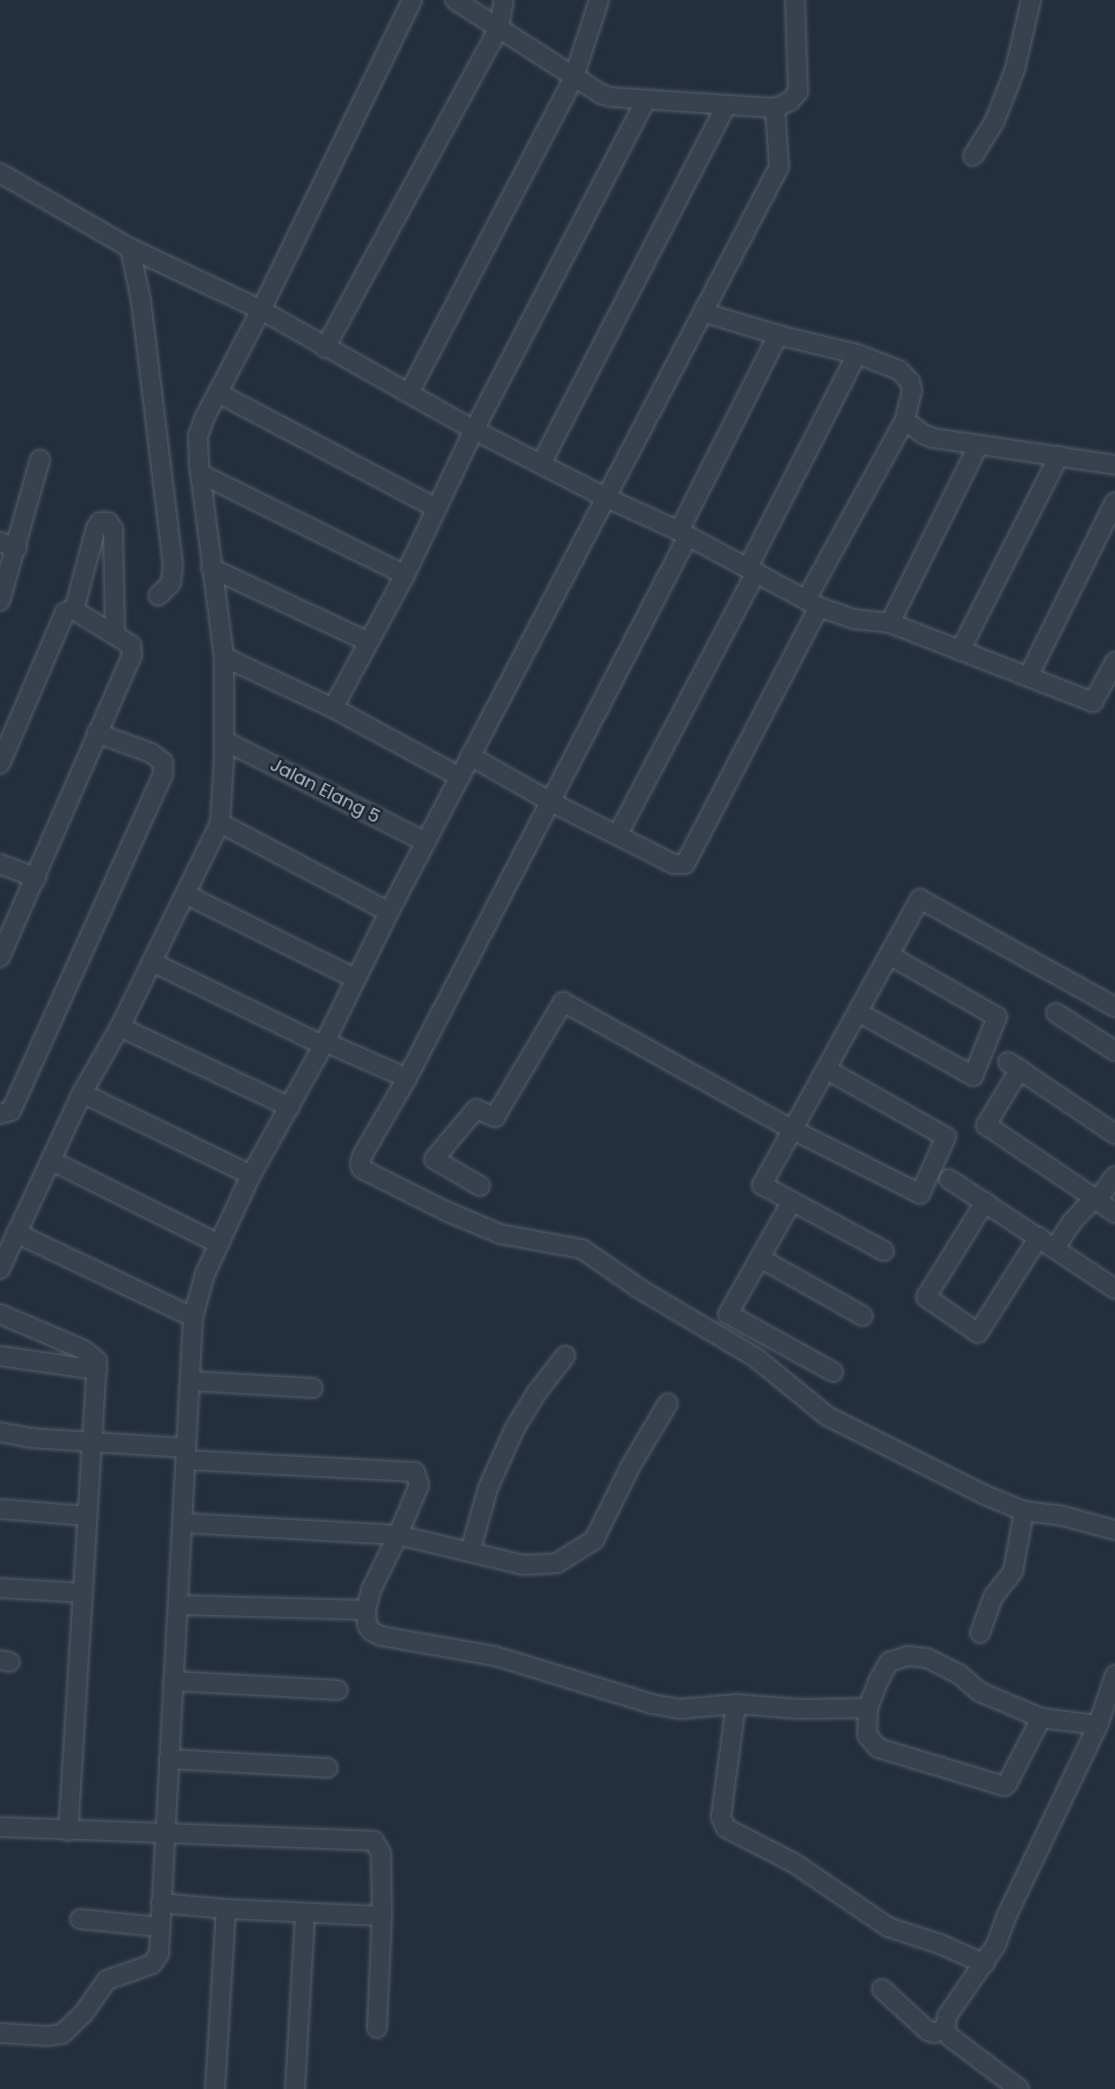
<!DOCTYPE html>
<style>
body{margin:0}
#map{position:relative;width:1115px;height:2089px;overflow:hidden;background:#242f3e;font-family:Poppins,sans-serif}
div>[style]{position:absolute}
.roads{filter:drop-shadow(0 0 2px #565f6c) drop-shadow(0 0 2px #565f6c)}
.minor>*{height:18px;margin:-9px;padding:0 9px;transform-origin:9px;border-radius:9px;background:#38414e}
span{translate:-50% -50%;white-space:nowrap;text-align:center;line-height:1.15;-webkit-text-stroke:5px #1d2633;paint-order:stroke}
.street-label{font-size:18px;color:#b4bcc9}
</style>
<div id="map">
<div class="roads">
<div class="minor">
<i style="left:775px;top:108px;width:17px;rotate:-25deg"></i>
<i style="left:790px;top:101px;width:12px;rotate:-48deg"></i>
<i style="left:798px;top:92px;width:92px;rotate:-91.9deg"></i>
<i style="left:973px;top:156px;width:39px;rotate:-58deg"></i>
<i style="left:994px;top:123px;width:58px;rotate:-68.7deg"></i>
<i style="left:1015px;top:69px;width:71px;rotate:-76.9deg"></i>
<i style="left:0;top:173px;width:150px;rotate:30deg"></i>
<i style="left:130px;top:248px;width:145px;rotate:25.3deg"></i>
<i style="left:261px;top:310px;width:244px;rotate:29.4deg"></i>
<i style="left:474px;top:430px;width:149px;rotate:27.1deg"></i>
<i style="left:607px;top:498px;width:79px;rotate:24.6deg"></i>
<i style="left:679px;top:531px;width:159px;rotate:28.5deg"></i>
<i style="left:819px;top:607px;width:36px;rotate:19deg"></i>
<i style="left:853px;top:619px;width:37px;rotate:6deg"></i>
<i style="left:890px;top:623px;width:218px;rotate:21.3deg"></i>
<i style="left:1093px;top:702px;width:46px;rotate:-61.2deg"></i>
<i style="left:130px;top:248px;width:54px;rotate:78.3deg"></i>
<i style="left:141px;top:301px;width:265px;rotate:83.1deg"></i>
<i style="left:173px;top:564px;width:19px;rotate:96deg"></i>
<i style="left:171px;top:583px;width:18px;rotate:135deg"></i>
<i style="left:705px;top:313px;width:76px;rotate:16.8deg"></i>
<i style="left:778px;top:335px;width:81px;rotate:13.5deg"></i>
<i style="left:857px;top:354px;width:45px;rotate:20.9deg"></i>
<i style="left:899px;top:370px;width:16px;rotate:47deg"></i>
<i style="left:910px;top:382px;width:9px;rotate:77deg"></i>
<i style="left:912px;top:391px;width:30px;rotate:104deg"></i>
<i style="left:905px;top:420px;width:23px;rotate:38deg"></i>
<i style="left:923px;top:434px;width:11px;rotate:22deg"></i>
<i style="left:933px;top:438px;width:184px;rotate:8.4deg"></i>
<i style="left:325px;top:348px;width:365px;rotate:-61.5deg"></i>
<i style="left:499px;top:27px;width:27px;rotate:-80deg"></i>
<i style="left:218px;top:393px;width:246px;rotate:27.8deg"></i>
<i style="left:409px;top:393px;width:356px;rotate:-62.4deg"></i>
<i style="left:574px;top:77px;width:81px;rotate:-72deg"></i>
<i style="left:541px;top:464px;width:404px;rotate:-62.7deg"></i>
<i style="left:201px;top:474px;width:228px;rotate:26.3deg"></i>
<i style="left:679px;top:531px;width:220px;rotate:-63.2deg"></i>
<i style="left:688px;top:536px;width:611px;rotate:117.4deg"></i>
<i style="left:407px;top:1078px;width:90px;rotate:120deg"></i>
<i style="left:362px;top:1156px;width:9px;rotate:103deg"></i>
<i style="left:360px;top:1165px;width:4px;rotate:63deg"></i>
<i style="left:362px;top:1169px;width:96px;rotate:26.6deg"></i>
<i style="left:448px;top:1212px;width:56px;rotate:22.9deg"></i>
<i style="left:500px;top:1234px;width:83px;rotate:10.4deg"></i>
<i style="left:582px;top:1249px;width:70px;rotate:34.6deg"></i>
<i style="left:640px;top:1289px;width:135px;rotate:30.7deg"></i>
<i style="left:756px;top:1358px;width:92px;rotate:39.2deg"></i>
<i style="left:827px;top:1416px;width:177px;rotate:26.6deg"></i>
<i style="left:985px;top:1495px;width:42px;rotate:22.3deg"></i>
<i style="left:1024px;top:1511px;width:39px;rotate:7deg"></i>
<i style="left:1063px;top:1516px;width:54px;rotate:15.1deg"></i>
<i style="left:0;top:542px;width:18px;rotate:19deg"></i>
<i style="left:748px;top:567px;width:239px;rotate:-62.9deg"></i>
<i style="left:211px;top:568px;width:174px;rotate:25.1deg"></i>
<i style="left:807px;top:598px;width:203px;rotate:-61.2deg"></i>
<i style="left:0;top:601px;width:147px;rotate:-74.2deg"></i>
<i style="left:74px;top:610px;width:85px;rotate:-75deg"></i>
<i style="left:96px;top:528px;width:7px;rotate:-56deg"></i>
<i style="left:100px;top:522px;width:8px"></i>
<i style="left:108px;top:522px;width:9px;rotate:54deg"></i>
<i style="left:113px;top:529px;width:104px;rotate:88.9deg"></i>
<i style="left:890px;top:623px;width:198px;rotate:-63.6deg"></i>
<i style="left:960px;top:651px;width:219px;rotate:-63.1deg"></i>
<i style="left:224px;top:657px;width:120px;rotate:25.1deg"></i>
<i style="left:333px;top:708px;width:145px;rotate:28.5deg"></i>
<i style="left:1028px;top:677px;width:195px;rotate:-63.6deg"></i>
<i style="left:333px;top:708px;width:151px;rotate:-61.6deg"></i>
<i style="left:405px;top:575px;width:161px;rotate:-64.6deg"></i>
<i style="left:474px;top:430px;width:372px;rotate:-62.5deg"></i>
<i style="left:225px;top:741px;width:225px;rotate:26.7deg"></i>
<i style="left:470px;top:756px;width:93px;rotate:29.6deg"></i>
<i style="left:551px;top:802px;width:138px;rotate:26.8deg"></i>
<i style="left:674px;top:864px;width:11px"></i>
<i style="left:685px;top:864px;width:290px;rotate:-62.5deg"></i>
<i style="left:0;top:764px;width:165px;rotate:-66.8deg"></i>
<i style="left:65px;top:612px;width:9px;rotate:-13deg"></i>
<i style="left:74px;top:610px;width:67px;rotate:31.6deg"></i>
<i style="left:131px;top:645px;width:10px;rotate:84deg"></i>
<i style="left:132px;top:655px;width:330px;rotate:113.6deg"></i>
<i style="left:220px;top:823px;width:191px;rotate:27.8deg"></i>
<i style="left:618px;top:834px;width:296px;rotate:-62.2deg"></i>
<i style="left:0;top:864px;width:39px;rotate:21deg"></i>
<i style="left:185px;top:894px;width:191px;rotate:26.4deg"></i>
<i style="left:152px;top:962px;width:182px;rotate:26deg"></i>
<i style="left:316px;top:1042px;width:9px"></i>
<i style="left:325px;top:1042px;width:90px;rotate:23.7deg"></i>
<i style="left:858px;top:1012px;width:132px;rotate:29.1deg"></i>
<i style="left:973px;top:1076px;width:64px;rotate:-67.9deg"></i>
<i style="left:997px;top:1017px;width:125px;rotate:-150.1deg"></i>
<i style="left:1056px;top:1013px;width:70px;rotate:32.8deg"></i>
<i style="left:120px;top:1027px;width:188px;rotate:25.2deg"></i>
<i style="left:1008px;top:1062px;width:129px;rotate:33.9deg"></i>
<i style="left:1020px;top:1069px;width:66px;rotate:121.3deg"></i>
<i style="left:986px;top:1125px;width:134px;rotate:34deg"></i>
<i style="left:1097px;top:1200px;width:30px;rotate:-53deg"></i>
<i style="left:82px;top:1093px;width:188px;rotate:25.9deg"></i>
<i style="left:0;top:1114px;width:11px;rotate:-15deg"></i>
<i style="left:11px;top:1111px;width:370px;rotate:-65.7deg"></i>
<i style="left:163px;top:774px;width:12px;rotate:-90deg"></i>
<i style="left:163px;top:762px;width:15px;rotate:-143deg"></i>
<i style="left:151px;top:753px;width:58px;rotate:-159.7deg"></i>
<i style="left:52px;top:1161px;width:186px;rotate:26.4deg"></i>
<i style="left:949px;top:1179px;width:199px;rotate:33.5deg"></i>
<i style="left:480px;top:1186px;width:53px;rotate:-149.6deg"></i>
<i style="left:434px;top:1159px;width:65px;rotate:-50deg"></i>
<i style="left:476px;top:1109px;width:21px;rotate:23deg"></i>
<i style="left:495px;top:1117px;width:134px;rotate:-59.4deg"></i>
<i style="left:563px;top:1002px;width:263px;rotate:29.1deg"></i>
<i style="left:793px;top:1130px;width:142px;rotate:26.7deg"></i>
<i style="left:920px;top:1194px;width:63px;rotate:-65.5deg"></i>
<i style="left:946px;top:1137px;width:138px;rotate:-150.5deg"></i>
<i style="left:792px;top:1201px;width:130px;rotate:119.5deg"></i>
<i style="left:728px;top:1314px;width:120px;rotate:28.9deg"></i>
<i style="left:985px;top:1202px;width:112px;rotate:121.8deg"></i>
<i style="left:926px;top:1297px;width:63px;rotate:34.7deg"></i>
<i style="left:978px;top:1333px;width:114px;rotate:-57.6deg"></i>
<i style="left:16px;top:1233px;width:196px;rotate:25.4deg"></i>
<i style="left:1055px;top:1248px;width:31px;rotate:-57deg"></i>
<i style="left:1072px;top:1222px;width:26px;rotate:-47deg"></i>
<i style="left:1090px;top:1203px;width:8px;rotate:-23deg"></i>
<i style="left:1097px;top:1200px;width:22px;rotate:36deg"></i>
<i style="left:884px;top:1251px;width:139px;rotate:-151.6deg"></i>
<i style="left:762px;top:1185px;width:327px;rotate:-61.1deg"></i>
<i style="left:920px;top:899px;width:223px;rotate:29deg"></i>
<i style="left:760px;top:1258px;width:118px;rotate:29.4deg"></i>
<i style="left:0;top:1269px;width:194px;rotate:-65deg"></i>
<i style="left:82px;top:1093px;width:76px;rotate:-60.1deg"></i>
<i style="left:120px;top:1027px;width:227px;rotate:-63.9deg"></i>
<i style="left:220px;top:823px;width:63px;rotate:-86.4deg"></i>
<i style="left:224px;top:760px;width:103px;rotate:-90deg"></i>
<i style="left:224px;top:657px;width:195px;rotate:-97.4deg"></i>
<i style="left:199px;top:464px;width:28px;rotate:-92deg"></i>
<i style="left:198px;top:436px;width:20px;rotate:-70deg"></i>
<i style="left:205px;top:417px;width:121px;rotate:-62.4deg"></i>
<i style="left:261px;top:310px;width:345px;rotate:-64deg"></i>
<i style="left:0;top:1314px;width:91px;rotate:23.2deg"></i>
<i style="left:84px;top:1350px;width:17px;rotate:40deg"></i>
<i style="left:97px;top:1361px;width:471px;rotate:93.5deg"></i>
<i style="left:0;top:1356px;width:98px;rotate:8.2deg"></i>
<i style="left:191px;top:1381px;width:122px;rotate:3.3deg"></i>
<i style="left:0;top:1432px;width:31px;rotate:11deg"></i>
<i style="left:30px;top:1438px;width:156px;rotate:3.7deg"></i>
<i style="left:186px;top:1460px;width:229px;rotate:3deg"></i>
<i style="left:415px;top:1472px;width:14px;rotate:73deg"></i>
<i style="left:419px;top:1485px;width:54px;rotate:112.8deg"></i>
<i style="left:398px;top:1535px;width:61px;rotate:116.1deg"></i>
<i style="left:371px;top:1590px;width:21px;rotate:104deg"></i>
<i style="left:366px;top:1610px;width:15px;rotate:86deg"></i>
<i style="left:367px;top:1625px;width:7px;rotate:56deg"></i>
<i style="left:371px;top:1631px;width:11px;rotate:27deg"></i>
<i style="left:381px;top:1636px;width:116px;rotate:10deg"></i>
<i style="left:495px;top:1656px;width:164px;rotate:17deg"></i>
<i style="left:652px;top:1704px;width:28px;rotate:10deg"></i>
<i style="left:680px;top:1709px;width:56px;rotate:-5.1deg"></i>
<i style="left:736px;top:1704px;width:64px;rotate:4.5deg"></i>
<i style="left:800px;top:1709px;width:68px;rotate:-0.8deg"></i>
<i style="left:868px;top:1708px;width:30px;rotate:-69deg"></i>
<i style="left:879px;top:1680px;width:21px;rotate:-61deg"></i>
<i style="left:889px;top:1662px;width:20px;rotate:-18deg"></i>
<i style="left:908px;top:1656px;width:19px;rotate:6deg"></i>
<i style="left:927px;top:1658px;width:36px;rotate:27deg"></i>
<i style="left:959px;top:1674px;width:28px;rotate:41deg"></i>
<i style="left:980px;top:1692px;width:66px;rotate:23.1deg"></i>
<i style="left:1041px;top:1718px;width:57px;rotate:7deg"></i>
<i style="left:0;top:1509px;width:87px;rotate:4.6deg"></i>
<i style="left:182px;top:1523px;width:216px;rotate:3.2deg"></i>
<i style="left:398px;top:1535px;width:129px;rotate:13.5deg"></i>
<i style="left:523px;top:1565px;width:34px;rotate:-3deg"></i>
<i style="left:557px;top:1563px;width:44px;rotate:-31.9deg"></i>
<i style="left:594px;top:1540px;width:81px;rotate:-63.7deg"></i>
<i style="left:630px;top:1467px;width:74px;rotate:-59.3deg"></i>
<i style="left:470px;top:1552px;width:66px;rotate:-74.3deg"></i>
<i style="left:488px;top:1488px;width:66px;rotate:-65.8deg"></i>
<i style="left:515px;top:1428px;width:42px;rotate:-58.6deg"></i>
<i style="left:537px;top:1392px;width:46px;rotate:-52.1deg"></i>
<i style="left:0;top:1588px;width:83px;rotate:3.4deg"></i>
<i style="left:178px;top:1605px;width:188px;rotate:1.5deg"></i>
<i style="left:980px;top:1633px;width:38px;rotate:-70deg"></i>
<i style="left:993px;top:1597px;width:33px;rotate:-52deg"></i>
<i style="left:1013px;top:1571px;width:61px;rotate:-79.6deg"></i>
<i style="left:0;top:1660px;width:10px;rotate:11deg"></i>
<i style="left:173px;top:1681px;width:165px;rotate:3.1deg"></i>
<i style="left:736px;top:1704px;width:114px;rotate:97.6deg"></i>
<i style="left:721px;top:1817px;width:12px;rotate:66deg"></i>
<i style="left:726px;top:1828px;width:76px;rotate:27.2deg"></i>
<i style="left:794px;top:1863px;width:114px;rotate:34.2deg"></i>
<i style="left:888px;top:1927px;width:55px;rotate:18.1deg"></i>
<i style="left:940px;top:1944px;width:49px;rotate:24deg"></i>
<i style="left:868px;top:1708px;width:27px;rotate:92deg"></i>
<i style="left:867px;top:1735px;width:17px;rotate:50deg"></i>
<i style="left:878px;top:1748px;width:132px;rotate:16.8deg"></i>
<i style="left:1004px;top:1786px;width:4px;rotate:-34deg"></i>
<i style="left:1007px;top:1784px;width:74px;rotate:-62.7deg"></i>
<i style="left:169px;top:1759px;width:159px;rotate:3.2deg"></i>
<i style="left:0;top:1827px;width:374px;rotate:2.1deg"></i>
<i style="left:374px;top:1841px;width:14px;rotate:60deg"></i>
<i style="left:381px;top:1853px;width:63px;rotate:89.1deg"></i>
<i style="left:382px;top:1916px;width:112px;rotate:92.6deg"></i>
<i style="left:161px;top:1903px;width:65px;rotate:5.3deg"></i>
<i style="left:226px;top:1909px;width:156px;rotate:2.6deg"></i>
<i style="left:80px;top:1919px;width:80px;rotate:5.7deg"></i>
<i style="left:882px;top:1989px;width:62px;rotate:42.4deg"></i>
<i style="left:928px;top:2031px;width:6px;rotate:18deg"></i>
<i style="left:934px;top:2033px;width:12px;rotate:-20deg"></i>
<i style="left:0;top:2033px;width:47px;rotate:3.7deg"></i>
<i style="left:47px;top:2036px;width:15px;rotate:-8deg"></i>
<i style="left:62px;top:2034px;width:29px;rotate:-44deg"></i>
<i style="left:83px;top:2014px;width:42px;rotate:-54.8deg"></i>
<i style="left:107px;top:1980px;width:48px;rotate:-19.6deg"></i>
<i style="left:152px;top:1964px;width:12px;rotate:-55deg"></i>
<i style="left:159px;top:1954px;width:638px;rotate:-86.94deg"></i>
<i style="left:193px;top:1317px;width:45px;rotate:-74.4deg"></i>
<i style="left:205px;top:1274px;width:109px;rotate:-65.1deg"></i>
<i style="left:251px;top:1175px;width:152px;rotate:-60.9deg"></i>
<i style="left:325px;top:1042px;width:145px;rotate:-63.8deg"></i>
<i style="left:389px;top:912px;width:841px;rotate:-62.37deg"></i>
<i style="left:779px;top:167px;width:59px;rotate:-93.9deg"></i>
<i style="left:775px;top:108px;width:164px;rotate:-176.2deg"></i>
<i style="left:611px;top:97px;width:10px;rotate:-163deg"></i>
<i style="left:601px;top:94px;width:174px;rotate:-147.2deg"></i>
<i style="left:215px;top:2089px;width:180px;rotate:-86.5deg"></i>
<i style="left:295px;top:2089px;width:176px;rotate:-86.7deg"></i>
<i style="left:1019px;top:2089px;width:86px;rotate:-143deg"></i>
<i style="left:950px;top:2037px;width:9px;rotate:-122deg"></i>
<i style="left:945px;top:2029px;width:13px;rotate:-81deg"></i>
<i style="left:947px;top:2016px;width:86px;rotate:-55.4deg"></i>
<i style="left:996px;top:1945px;width:32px;rotate:-70deg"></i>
<i style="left:1007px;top:1915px;width:211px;rotate:-64.4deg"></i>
<i style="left:1098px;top:1725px;width:53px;rotate:-71.2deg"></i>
</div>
</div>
<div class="street-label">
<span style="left:325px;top:791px;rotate:27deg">Jalan Elang 5</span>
</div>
</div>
